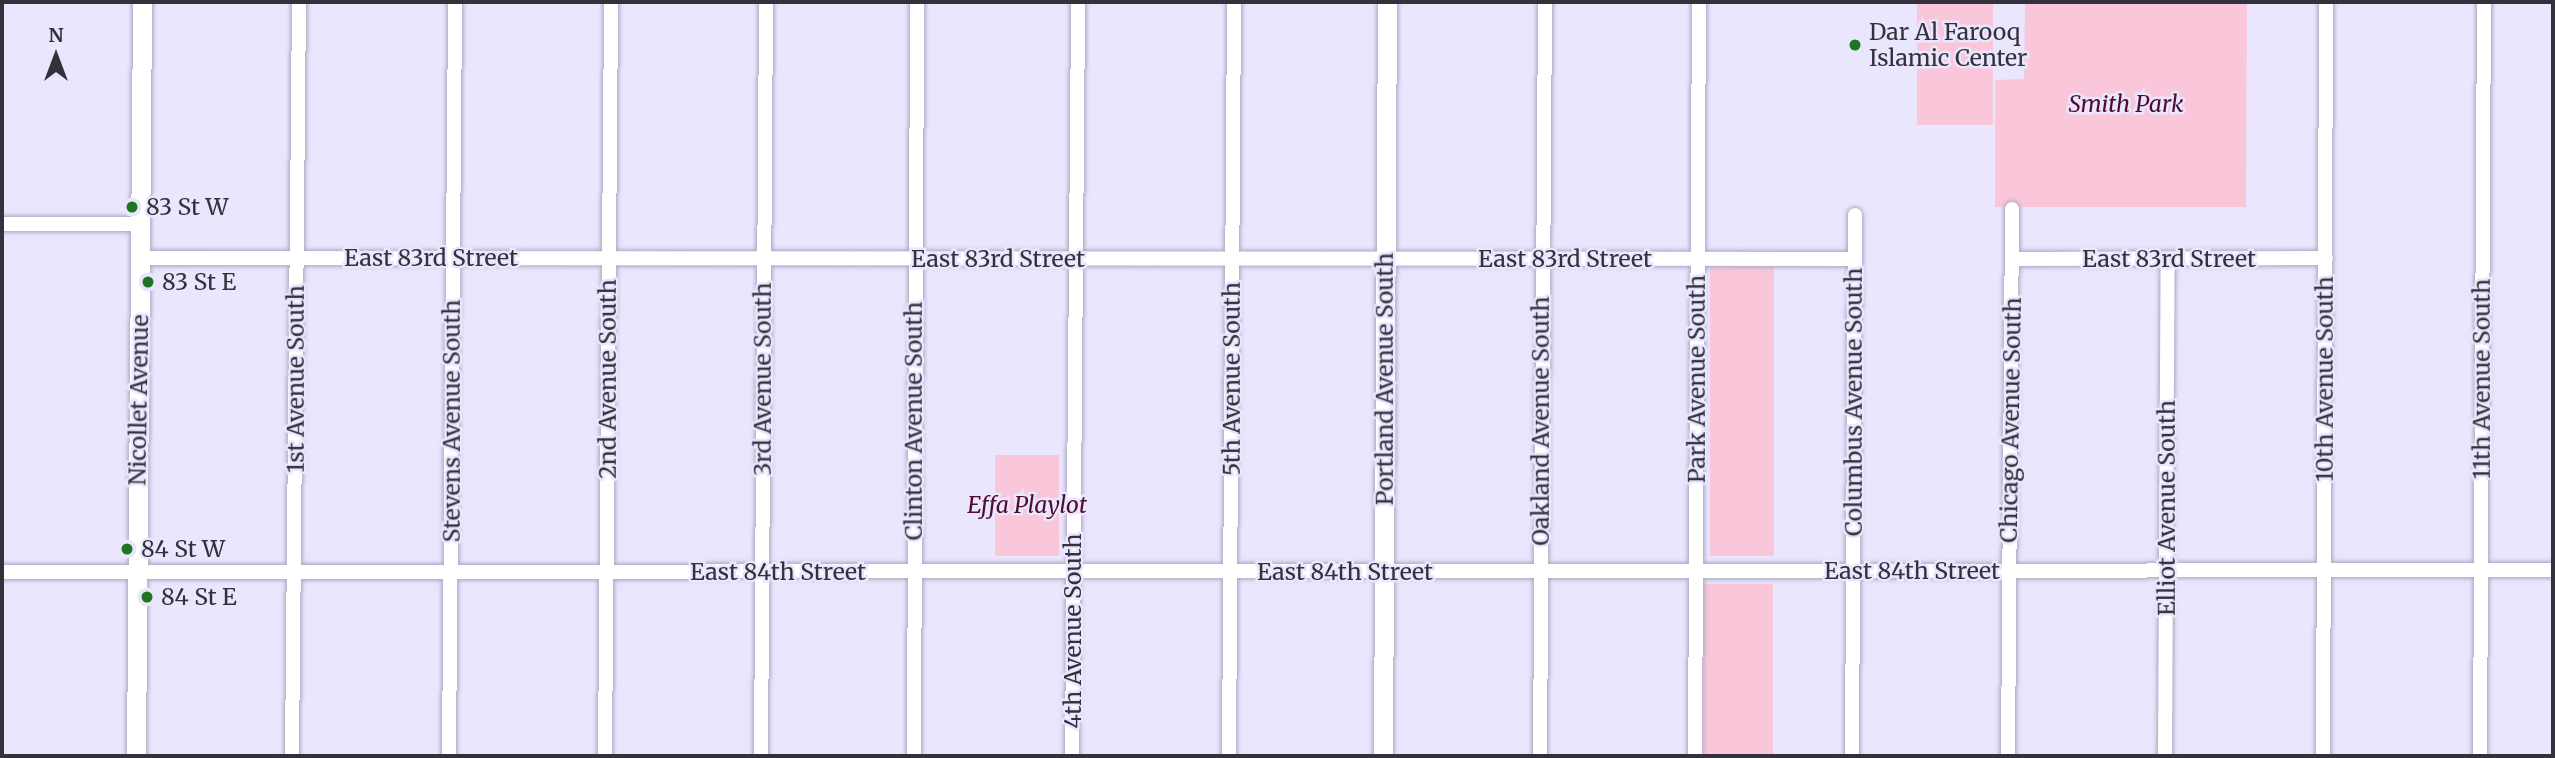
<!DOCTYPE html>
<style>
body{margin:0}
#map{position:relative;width:2555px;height:758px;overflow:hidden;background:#eae6fe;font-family:Merriweather,serif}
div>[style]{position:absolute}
.green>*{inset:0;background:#f9c6da;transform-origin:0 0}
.roads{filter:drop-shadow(0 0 2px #aca8c3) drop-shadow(0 0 2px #aca8c3)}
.minor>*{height:14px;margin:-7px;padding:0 7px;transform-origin:7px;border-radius:7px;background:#fff}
.major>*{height:19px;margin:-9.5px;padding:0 9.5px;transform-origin:9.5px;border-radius:9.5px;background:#fff}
.dots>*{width:19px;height:19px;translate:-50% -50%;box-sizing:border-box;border:4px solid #eae6fe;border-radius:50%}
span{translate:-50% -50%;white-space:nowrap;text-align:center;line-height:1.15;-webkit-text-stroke:5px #eae6fe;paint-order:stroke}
.poi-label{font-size:23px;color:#33313c}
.left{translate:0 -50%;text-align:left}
.park-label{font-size:23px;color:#4f0d30;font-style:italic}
.street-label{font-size:23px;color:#33313c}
.frame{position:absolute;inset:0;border:4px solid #33313c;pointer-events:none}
.north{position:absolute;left:21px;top:21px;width:70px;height:70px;-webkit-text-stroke:5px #eae6fe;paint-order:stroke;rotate:0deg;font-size:19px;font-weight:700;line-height:28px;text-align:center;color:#33313c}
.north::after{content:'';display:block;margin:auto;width:24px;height:32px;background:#33313c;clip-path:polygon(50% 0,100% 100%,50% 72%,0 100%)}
</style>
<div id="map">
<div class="green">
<i style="left:1917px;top:2px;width:76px;height:123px"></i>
<i style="clip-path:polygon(2025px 2px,2247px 2px,2246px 207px,1995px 207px,1995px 80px,2024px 79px)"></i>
<i style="left:1774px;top:267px;width:289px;height:64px;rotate:90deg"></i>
<i style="left:995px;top:455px;width:64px;height:101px"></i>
<i style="left:1773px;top:584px;width:172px;height:69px;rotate:90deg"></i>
</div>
<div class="roads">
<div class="minor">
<i style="left:2px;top:224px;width:138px"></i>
<i style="left:140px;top:258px;width:1715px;rotate:0.03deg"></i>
<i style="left:2012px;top:259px;width:314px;rotate:-0.2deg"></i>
<i style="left:2px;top:572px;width:2551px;rotate:-0.04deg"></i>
<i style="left:292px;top:756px;width:754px;rotate:-89.47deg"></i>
<i style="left:449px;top:756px;width:754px;rotate:-89.54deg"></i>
<i style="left:605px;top:756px;width:754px;rotate:-89.54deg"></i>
<i style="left:761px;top:756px;width:754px;rotate:-89.62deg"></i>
<i style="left:914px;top:756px;width:754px;rotate:-89.77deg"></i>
<i style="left:1072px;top:756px;width:754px;rotate:-89.54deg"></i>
<i style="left:1229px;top:756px;width:754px;rotate:-89.62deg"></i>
<i style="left:1540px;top:756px;width:754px;rotate:-89.62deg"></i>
<i style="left:1695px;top:756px;width:754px;rotate:-89.7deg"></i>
<i style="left:1852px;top:756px;width:541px;rotate:-89.68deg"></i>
<i style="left:2008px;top:756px;width:547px;rotate:-89.58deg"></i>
<i style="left:2165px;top:756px;width:497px;rotate:-89.7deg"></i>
<i style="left:2323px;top:756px;width:754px;rotate:-89.77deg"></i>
<i style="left:2480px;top:756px;width:754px;rotate:-89.7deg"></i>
</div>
<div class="major">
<i style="left:136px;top:756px;width:754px;rotate:-89.54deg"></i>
<i style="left:1383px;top:756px;width:754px;rotate:-89.7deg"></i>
</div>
</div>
<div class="dots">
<i style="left:1855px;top:45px;background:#1e7623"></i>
<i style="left:132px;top:207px;background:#1e7623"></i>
<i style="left:148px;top:282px;background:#1e7623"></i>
<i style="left:127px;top:549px;background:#1e7623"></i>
<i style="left:147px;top:597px;background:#1e7623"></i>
</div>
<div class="poi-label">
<span class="left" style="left:1869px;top:45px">Dar Al Farooq<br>Islamic Center</span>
<span class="left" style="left:146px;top:207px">83 St W</span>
<span class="left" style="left:162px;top:282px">83 St E</span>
<span class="left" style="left:141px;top:549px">84 St W</span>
<span class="left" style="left:161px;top:597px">84 St E</span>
</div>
<div class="park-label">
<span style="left:2126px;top:104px">Smith Park</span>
<span style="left:1027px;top:505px">Effa Playlot</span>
</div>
<div class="street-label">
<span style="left:431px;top:258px">East 83rd Street</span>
<span style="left:998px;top:259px">East 83rd Street</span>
<span style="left:1565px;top:259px">East 83rd Street</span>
<span style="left:2169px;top:259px">East 83rd Street</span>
<span style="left:296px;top:379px;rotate:-90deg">1st Avenue South</span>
<span style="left:608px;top:379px;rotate:-90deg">2nd Avenue South</span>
<span style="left:763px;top:379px;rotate:-90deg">3rd Avenue South</span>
<span style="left:1232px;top:379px;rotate:-90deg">5th Avenue South</span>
<span style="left:1385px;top:379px;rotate:-90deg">Portland Avenue South</span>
<span style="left:1697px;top:379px;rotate:-90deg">Park Avenue South</span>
<span style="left:2325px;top:379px;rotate:-90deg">10th Avenue South</span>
<span style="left:2482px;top:379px;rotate:-90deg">11th Avenue South</span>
<span style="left:139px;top:400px;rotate:-89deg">Nicollet Avenue</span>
<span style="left:1854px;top:402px;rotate:-90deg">Columbus Avenue South</span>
<span style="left:2011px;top:420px;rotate:-89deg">Chicago Avenue South</span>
<span style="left:452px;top:421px;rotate:-90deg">Stevens Avenue South</span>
<span style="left:914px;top:421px;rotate:-90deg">Clinton Avenue South</span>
<span style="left:1541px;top:421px;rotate:-90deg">Oakland Avenue South</span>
<span style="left:2167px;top:508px;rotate:-90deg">Elliot Avenue South</span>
<span style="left:1912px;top:571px">East 84th Street</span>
<span style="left:778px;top:572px">East 84th Street</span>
<span style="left:1345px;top:572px">East 84th Street</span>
<span style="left:1073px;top:631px;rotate:-90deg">4th Avenue South</span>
</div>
<div class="frame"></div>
<div class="north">N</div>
</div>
